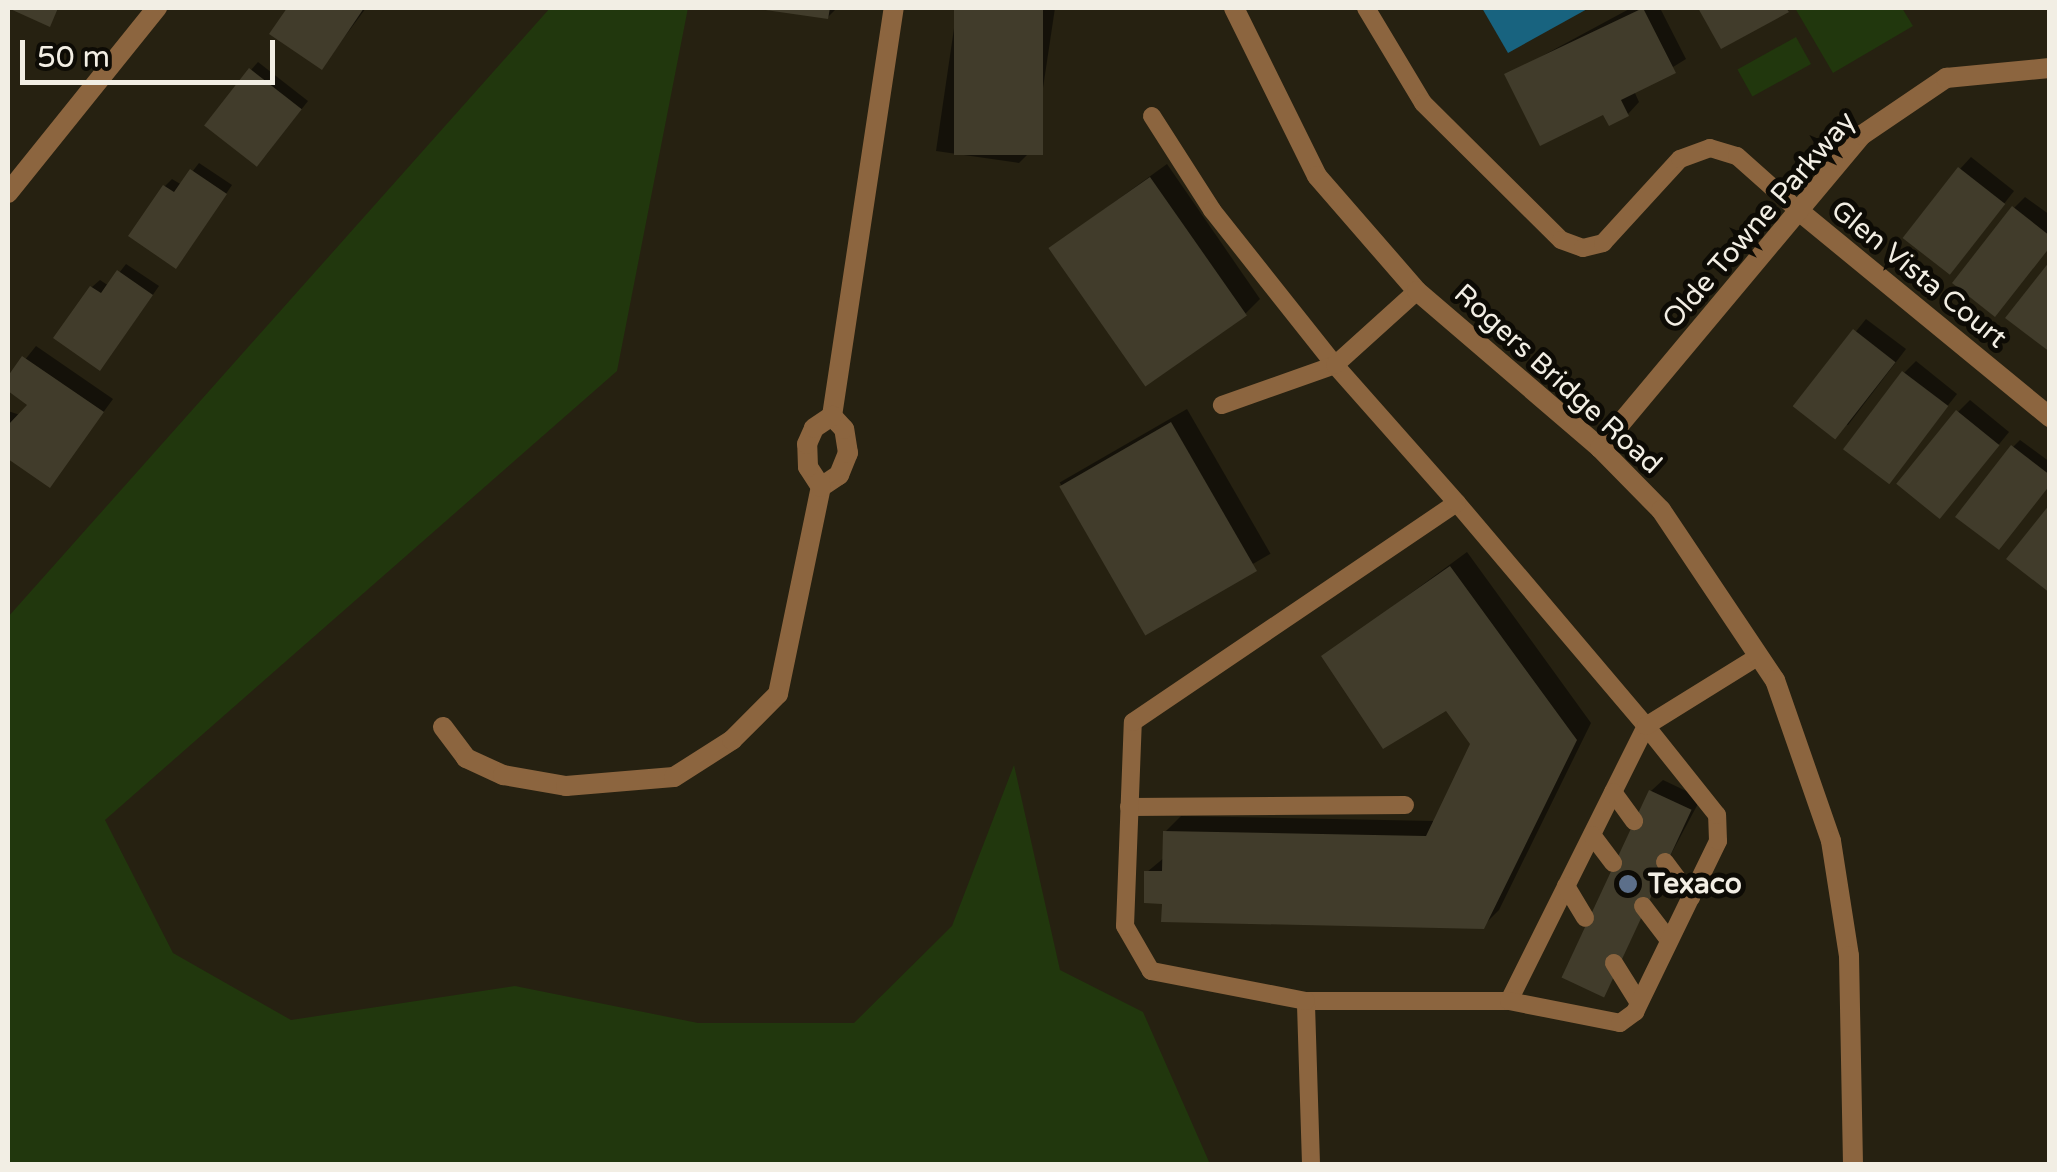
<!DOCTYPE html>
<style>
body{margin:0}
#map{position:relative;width:2057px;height:1172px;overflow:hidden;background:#262111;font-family:"Varela Round",sans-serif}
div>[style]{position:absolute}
.green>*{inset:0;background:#21370d;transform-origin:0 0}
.water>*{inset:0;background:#18637f}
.shadow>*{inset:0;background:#0007;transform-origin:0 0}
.building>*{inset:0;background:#413c2b;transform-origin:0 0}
.service>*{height:18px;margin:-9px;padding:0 9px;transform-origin:9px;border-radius:9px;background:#8c653f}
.minor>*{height:20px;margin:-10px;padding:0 10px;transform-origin:10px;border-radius:10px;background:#8c653f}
.tertiary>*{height:20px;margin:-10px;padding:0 10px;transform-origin:10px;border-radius:10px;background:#8c653f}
.dots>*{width:28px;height:28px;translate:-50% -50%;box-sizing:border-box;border:5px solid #0d0b05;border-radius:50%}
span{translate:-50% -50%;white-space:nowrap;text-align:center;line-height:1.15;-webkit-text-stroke:10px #0d0b05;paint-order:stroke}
.street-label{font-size:28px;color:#f2eee4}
.poi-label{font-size:28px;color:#f2eee4;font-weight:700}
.left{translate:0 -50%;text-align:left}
.frame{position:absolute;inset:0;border:10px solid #f2eee4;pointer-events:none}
.scale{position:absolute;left:20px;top:40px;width:255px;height:45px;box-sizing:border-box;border:5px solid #f2eee4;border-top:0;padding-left:12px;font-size:30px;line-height:35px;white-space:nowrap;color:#f2eee4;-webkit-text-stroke:8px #0d0b05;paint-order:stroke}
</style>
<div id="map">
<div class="green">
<i style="clip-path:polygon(550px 8px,688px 8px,617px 371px,105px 820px,173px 953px,291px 1020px,515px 986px,698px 1023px,854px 1023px,952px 926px,1014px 765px,1060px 970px,1143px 1012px,1210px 1164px,8px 1164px,8px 617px)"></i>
<i style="clip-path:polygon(1795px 8px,1902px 8px,1913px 26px,1833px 73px)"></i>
<i style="left:1796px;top:37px;width:31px;height:67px;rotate:61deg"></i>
</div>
<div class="water">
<i style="clip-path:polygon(1482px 8px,1589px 8px,1508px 53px)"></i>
</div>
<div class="shadow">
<i style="clip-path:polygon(290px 8px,366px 8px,322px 67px,272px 33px)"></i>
<i style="clip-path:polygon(751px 8px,837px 8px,828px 17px)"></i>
<i style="clip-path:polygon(957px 8px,1055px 8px,1034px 148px,1019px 163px,936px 151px)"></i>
<i style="clip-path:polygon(1631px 8px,1660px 8px,1686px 59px,1634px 91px,1639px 102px,1628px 114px,1507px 75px)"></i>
<i style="clip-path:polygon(258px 62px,308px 101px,265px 156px,251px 70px)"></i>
<i style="clip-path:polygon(1971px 157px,2014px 191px,1960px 260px,1960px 169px)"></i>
<i style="clip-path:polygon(199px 163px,232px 185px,183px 258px,165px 186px,172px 179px,182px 185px)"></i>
<i style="clip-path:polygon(1167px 164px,1260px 299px,1245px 314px,1051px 248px)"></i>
<i style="clip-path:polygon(2025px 197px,2050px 215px,2050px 246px,2014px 208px)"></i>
<i style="clip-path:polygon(126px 264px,159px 286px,107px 360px,56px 337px,92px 287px,100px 280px,109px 286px)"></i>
<i style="clip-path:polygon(1866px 319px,1906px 349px,1848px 425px,1796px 406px)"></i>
<i style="clip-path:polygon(36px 346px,113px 399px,50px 485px,8px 456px,8px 411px,23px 416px,31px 404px,8px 388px,8px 381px)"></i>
<i style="clip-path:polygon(1916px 361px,1957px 394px,1898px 468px,1904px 373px)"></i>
<i style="clip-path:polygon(1970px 400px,2009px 432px,1951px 503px,1958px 412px)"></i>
<i style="left:1187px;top:409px;width:167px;height:147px;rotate:60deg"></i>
<i style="clip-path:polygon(2020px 440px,2050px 462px,2050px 484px,2013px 447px)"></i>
<i style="clip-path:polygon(1467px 552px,1591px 723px,1499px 910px,1483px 926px,1164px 901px,1147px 872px,1165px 857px,1165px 832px,1181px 816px,1435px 821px,1473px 744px,1447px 707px,1324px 657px)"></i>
<i style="clip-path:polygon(1663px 780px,1701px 798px,1597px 993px,1651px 791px)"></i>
</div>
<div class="building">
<i style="clip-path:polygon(8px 8px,58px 8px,50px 27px)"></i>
<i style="clip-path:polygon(287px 8px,364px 8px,322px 70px,269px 34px)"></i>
<i style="clip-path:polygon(751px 8px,830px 8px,828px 19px)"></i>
<i style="left:954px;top:8px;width:89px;height:147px"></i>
<i style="clip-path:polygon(1643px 8px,1676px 73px,1621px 100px,1629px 116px,1609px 126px,1603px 115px,1540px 146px,1504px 74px)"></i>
<i style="clip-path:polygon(1698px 8px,1786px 8px,1789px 12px,1721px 49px)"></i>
<i style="left:249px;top:68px;width:67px;height:73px;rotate:38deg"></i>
<i style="left:1958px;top:167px;width:60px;height:90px;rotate:38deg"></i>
<i style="clip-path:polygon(190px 169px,227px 194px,176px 269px,128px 236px,163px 185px,174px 192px)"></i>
<i style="left:1150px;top:177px;width:169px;height:124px;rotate:55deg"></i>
<i style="clip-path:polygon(2012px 206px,2050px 236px,2050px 247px,1995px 317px,1952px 283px)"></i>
<i style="clip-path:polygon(2050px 261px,2050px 352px,2005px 318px)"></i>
<i style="clip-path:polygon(117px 270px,153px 295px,100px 371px,53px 338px,90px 286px,101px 293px)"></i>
<i style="left:1853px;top:329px;width:54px;height:98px;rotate:38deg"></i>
<i style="clip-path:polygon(22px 356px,104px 412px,50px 488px,8px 459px,8px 425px,27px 405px,8px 391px,8px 376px)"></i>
<i style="left:1902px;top:371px;width:58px;height:98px;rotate:37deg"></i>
<i style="left:1956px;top:410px;width:56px;height:95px;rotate:39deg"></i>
<i style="left:1171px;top:422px;width:172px;height:129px;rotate:60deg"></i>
<i style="clip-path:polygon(2011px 445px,2050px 475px,2050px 485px,1999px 550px,1955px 517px)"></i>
<i style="clip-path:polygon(2050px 504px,2050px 593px,2006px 559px)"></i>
<i style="clip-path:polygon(1450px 566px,1577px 740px,1484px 929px,1161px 922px,1162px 904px,1144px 903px,1144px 871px,1162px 871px,1163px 831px,1426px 836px,1470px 744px,1446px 711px,1383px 749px,1321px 656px)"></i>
<i style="left:1649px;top:790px;width:47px;height:207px;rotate:25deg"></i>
</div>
<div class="service">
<i style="left:1366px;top:8px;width:111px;rotate:59deg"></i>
<i style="left:1423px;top:103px;width:194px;rotate:44.8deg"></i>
<i style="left:1561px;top:240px;width:23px;rotate:20deg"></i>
<i style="left:1583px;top:248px;width:21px;rotate:-14deg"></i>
<i style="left:1603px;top:243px;width:114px;rotate:-47.5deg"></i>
<i style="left:1680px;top:159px;width:32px;rotate:-20deg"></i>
<i style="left:1710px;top:148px;width:28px;rotate:17deg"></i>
<i style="left:1737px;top:156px;width:83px;rotate:41.6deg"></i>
<i style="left:1152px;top:116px;width:112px;rotate:57.4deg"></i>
<i style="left:1212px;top:210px;width:198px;rotate:51.6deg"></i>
<i style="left:1335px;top:365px;width:120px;rotate:160.5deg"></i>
<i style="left:1457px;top:503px;width:292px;rotate:49.7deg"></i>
<i style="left:1646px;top:726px;width:307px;rotate:116.5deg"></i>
<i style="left:1613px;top:792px;width:36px;rotate:54deg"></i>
<i style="left:1129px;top:807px;width:276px;rotate:-0.4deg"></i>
<i style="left:1592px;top:835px;width:35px;rotate:53deg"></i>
<i style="left:1665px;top:862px;width:44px;rotate:53.4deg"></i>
<i style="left:1566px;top:886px;width:37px;rotate:59deg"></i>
<i style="left:1643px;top:906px;width:43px;rotate:52.6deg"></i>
<i style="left:1614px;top:963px;width:47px;rotate:58deg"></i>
<i style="left:1306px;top:1001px;width:203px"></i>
<i style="left:1509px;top:1001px;width:113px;rotate:11.2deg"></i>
<i style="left:1620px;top:1023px;width:19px;rotate:-36deg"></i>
<i style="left:1635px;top:1012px;width:190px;rotate:-64.1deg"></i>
<i style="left:1718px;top:841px;width:26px;rotate:-92deg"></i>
<i style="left:1717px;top:815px;width:114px;rotate:-128.6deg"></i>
<i style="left:1646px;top:726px;width:133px;rotate:-31.8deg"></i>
<i style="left:1311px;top:1164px;width:163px;rotate:-91.8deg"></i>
<i style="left:1306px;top:1001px;width:158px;rotate:-169deg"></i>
<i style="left:1151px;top:971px;width:52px;rotate:-120deg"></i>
<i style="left:1125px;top:926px;width:204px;rotate:-87.8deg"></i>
<i style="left:1133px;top:722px;width:391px;rotate:-34.1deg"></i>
<i style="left:1457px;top:503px;width:184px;rotate:-131.5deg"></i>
<i style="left:1335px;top:365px;width:110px;rotate:-42.1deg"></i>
</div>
<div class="minor">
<i style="left:8px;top:193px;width:238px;rotate:-51.2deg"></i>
<i style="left:1799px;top:211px;width:325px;rotate:39.4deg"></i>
<i style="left:1600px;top:448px;width:408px;rotate:-50.1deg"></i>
<i style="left:1862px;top:135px;width:102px;rotate:-34.2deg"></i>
<i style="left:1946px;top:78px;width:104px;rotate:-5.5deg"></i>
<i style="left:821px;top:487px;width:22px;rotate:-34deg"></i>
<i style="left:839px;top:475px;width:24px;rotate:-68deg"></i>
<i style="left:848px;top:453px;width:24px;rotate:-99deg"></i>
<i style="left:844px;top:429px;width:18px;rotate:-133deg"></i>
<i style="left:832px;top:416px;width:413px;rotate:-81.4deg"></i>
<i style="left:443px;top:727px;width:39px;rotate:53deg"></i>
<i style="left:466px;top:758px;width:41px;rotate:24.7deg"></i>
<i style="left:503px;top:775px;width:64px;rotate:9.9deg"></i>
<i style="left:566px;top:786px;width:108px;rotate:-4.8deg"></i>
<i style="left:674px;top:777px;width:69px;rotate:-32.5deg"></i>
<i style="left:732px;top:740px;width:65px;rotate:-45deg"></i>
<i style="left:778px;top:694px;width:211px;rotate:-78.3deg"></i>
<i style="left:821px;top:487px;width:24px;rotate:-123deg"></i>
<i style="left:808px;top:467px;width:23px;rotate:-92deg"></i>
<i style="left:807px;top:444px;width:17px;rotate:-66deg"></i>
<i style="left:814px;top:428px;width:22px;rotate:-34deg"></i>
</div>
<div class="tertiary">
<i style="left:1234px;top:8px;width:187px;rotate:63.7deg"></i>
<i style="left:1317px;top:176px;width:152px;rotate:49deg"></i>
<i style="left:1417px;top:291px;width:241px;rotate:40.6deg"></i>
<i style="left:1600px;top:448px;width:87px;rotate:45.5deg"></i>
<i style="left:1661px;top:510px;width:205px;rotate:56.2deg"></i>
<i style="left:1775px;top:680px;width:170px;rotate:70.8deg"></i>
<i style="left:1831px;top:841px;width:116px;rotate:81.1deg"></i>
<i style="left:1849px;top:956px;width:208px;rotate:88.9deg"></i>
</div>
<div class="dots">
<i style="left:1628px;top:884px;background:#5c6f8a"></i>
</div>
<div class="street-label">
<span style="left:1759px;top:220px;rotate:-49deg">Olde Towne Parkway</span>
<span style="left:1919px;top:274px;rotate:39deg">Glen Vista Court</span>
<span style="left:1558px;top:379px;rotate:42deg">Rogers Bridge Road</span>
</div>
<div class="poi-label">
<span class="left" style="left:1648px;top:884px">Texaco</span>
</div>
<div class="frame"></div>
<div class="scale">50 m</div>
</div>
